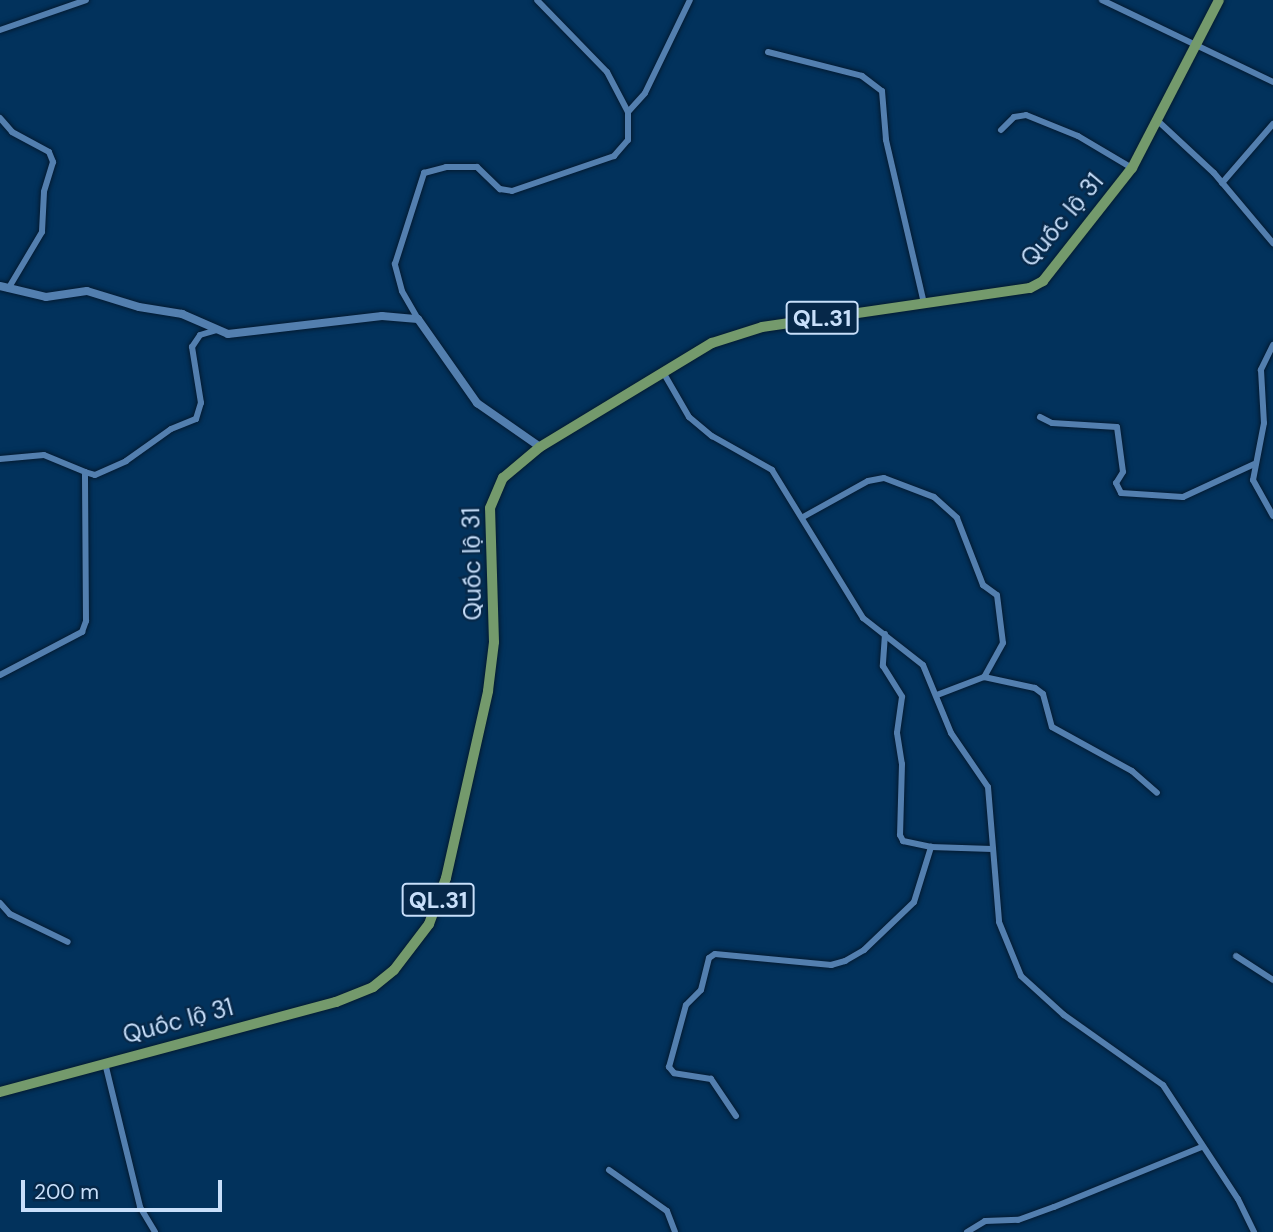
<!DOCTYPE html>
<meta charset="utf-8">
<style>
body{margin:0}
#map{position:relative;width:1273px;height:1232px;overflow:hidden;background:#02325c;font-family:"DM Sans",sans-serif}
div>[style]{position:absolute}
.roads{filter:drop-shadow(0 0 2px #041a30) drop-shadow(0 0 2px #041a30)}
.minor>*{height:6px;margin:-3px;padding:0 3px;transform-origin:3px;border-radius:3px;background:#537faf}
.tertiary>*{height:8px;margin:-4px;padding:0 4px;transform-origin:4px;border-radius:4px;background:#537faf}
.trunk>*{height:10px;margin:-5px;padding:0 5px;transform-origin:5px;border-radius:5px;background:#749a6c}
span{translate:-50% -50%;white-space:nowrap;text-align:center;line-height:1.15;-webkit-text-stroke:5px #062849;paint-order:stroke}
.shield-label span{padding:2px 5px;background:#062849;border:2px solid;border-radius:5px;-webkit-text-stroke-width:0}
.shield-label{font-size:23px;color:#c8dffa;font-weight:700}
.street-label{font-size:24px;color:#c8dffa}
.scale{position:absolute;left:21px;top:1180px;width:201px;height:32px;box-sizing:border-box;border:4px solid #c8dffa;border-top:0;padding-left:9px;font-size:21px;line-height:24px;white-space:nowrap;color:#c8dffa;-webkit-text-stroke:5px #062849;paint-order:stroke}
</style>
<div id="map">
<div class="roads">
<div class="minor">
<i style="left:1102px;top:0;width:190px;rotate:25.6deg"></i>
<i style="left:0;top:30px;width:91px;rotate:-19.2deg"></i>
<i style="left:768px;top:52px;width:97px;rotate:14.3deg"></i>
<i style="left:862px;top:76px;width:25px;rotate:37deg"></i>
<i style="left:882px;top:91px;width:49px;rotate:85.3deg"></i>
<i style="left:886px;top:140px;width:167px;rotate:76.9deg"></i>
<i style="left:628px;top:112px;width:25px;rotate:-48deg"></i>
<i style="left:645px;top:93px;width:103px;rotate:-64.2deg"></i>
<i style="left:0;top:118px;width:18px;rotate:49deg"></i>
<i style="left:12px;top:132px;width:42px;rotate:28.4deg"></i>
<i style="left:49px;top:152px;width:11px;rotate:68deg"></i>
<i style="left:53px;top:162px;width:31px;rotate:107deg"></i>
<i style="left:44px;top:192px;width:40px;rotate:92.9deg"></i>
<i style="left:42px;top:232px;width:66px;rotate:120.8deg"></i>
<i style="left:1158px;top:121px;width:76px;rotate:42.9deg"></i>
<i style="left:1214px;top:173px;width:92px;rotate:49.9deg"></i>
<i style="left:1001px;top:130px;width:18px;rotate:-45deg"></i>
<i style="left:1014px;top:117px;width:12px;rotate:-9deg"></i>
<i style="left:1026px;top:115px;width:56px;rotate:22deg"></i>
<i style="left:1078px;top:136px;width:63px;rotate:30.7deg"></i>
<i style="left:1222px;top:183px;width:78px;rotate:-49.2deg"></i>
<i style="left:418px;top:319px;width:32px;rotate:-120deg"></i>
<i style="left:402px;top:291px;width:28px;rotate:-105deg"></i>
<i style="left:395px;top:264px;width:96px;rotate:-72.3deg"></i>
<i style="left:424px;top:173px;width:23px;rotate:-15deg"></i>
<i style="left:446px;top:167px;width:31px"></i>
<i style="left:477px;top:167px;width:32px;rotate:44deg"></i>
<i style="left:500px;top:189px;width:12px;rotate:9deg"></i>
<i style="left:512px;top:191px;width:108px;rotate:-18.9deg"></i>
<i style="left:614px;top:156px;width:21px;rotate:-49deg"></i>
<i style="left:628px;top:140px;width:28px;rotate:-90deg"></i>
<i style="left:628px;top:112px;width:45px;rotate:-117.7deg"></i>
<i style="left:607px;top:72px;width:100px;rotate:-134.2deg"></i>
<i style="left:1273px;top:345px;width:28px;rotate:116deg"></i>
<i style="left:1261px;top:370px;width:53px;rotate:86.8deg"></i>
<i style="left:1264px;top:423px;width:58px;rotate:100.9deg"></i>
<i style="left:1253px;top:480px;width:41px;rotate:60.9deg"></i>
<i style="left:663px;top:372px;width:52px;rotate:60deg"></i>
<i style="left:689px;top:417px;width:30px;rotate:40deg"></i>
<i style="left:712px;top:436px;width:69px;rotate:29.5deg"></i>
<i style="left:772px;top:470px;width:174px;rotate:58.4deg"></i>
<i style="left:863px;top:618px;width:76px;rotate:38.1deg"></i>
<i style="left:923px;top:665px;width:74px;rotate:67.6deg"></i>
<i style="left:951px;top:733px;width:65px;rotate:55.6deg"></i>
<i style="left:988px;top:787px;width:135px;rotate:85.3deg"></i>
<i style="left:999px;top:922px;width:58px;rotate:67.8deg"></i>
<i style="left:1021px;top:976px;width:58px;rotate:42.2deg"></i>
<i style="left:1064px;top:1015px;width:121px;rotate:35.3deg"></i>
<i style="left:1163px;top:1085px;width:136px;rotate:56.7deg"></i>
<i style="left:1238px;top:1199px;width:37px;rotate:64deg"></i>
<i style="left:1040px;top:417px;width:13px;rotate:27deg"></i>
<i style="left:1052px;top:423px;width:65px;rotate:3.5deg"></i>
<i style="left:1117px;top:427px;width:45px;rotate:82.4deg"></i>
<i style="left:1123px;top:472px;width:13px;rotate:122deg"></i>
<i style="left:1116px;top:483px;width:11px;rotate:63deg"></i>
<i style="left:1121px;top:493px;width:62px;rotate:3.7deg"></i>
<i style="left:1183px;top:497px;width:78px;rotate:-24.9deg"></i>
<i style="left:0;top:459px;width:44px;rotate:-5.2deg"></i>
<i style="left:44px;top:455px;width:44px;rotate:22.5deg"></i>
<i style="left:803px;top:517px;width:74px;rotate:-29deg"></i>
<i style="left:868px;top:481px;width:16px;rotate:-11deg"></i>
<i style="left:884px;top:478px;width:53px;rotate:20.8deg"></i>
<i style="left:934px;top:497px;width:31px;rotate:42deg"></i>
<i style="left:957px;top:518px;width:72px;rotate:68.8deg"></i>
<i style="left:983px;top:585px;width:17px;rotate:36deg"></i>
<i style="left:997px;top:595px;width:48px;rotate:82.9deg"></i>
<i style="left:1003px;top:643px;width:39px;rotate:119deg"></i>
<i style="left:984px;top:677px;width:50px;rotate:159deg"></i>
<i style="left:885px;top:634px;width:32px;rotate:94deg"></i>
<i style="left:883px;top:666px;width:36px;rotate:58deg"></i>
<i style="left:902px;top:697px;width:36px;rotate:98deg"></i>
<i style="left:897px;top:733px;width:31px;rotate:81deg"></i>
<i style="left:902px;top:764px;width:71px;rotate:91.6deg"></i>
<i style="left:900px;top:835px;width:7px;rotate:63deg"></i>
<i style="left:903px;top:841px;width:29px;rotate:12deg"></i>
<i style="left:0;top:675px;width:93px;rotate:-27.7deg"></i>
<i style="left:82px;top:632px;width:12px;rotate:-70deg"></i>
<i style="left:86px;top:621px;width:149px;rotate:-90.4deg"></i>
<i style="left:85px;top:472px;width:10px;rotate:17deg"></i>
<i style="left:95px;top:475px;width:34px;rotate:-24deg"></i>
<i style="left:126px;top:461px;width:55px;rotate:-35.4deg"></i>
<i style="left:171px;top:429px;width:27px;rotate:-22deg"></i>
<i style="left:196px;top:419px;width:17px;rotate:-73deg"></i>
<i style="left:201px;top:403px;width:57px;rotate:-99.1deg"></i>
<i style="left:192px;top:347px;width:14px;rotate:-56deg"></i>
<i style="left:200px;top:335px;width:17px;rotate:-17deg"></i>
<i style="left:984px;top:677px;width:52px;rotate:12.2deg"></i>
<i style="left:1035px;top:688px;width:10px;rotate:37deg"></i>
<i style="left:1043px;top:694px;width:34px;rotate:75deg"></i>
<i style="left:1052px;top:727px;width:91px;rotate:28.8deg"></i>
<i style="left:1132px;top:771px;width:33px;rotate:41deg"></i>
<i style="left:0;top:903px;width:15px;rotate:48deg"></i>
<i style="left:10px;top:914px;width:64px;rotate:25.8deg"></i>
<i style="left:1236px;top:956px;width:44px;rotate:33deg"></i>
<i style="left:105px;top:1063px;width:148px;rotate:76.3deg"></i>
<i style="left:140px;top:1207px;width:29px;rotate:59deg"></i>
<i style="left:736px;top:1116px;width:45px;rotate:-124deg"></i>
<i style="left:711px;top:1079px;width:37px;rotate:-171deg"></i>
<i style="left:674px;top:1073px;width:8px;rotate:-130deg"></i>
<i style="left:669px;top:1067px;width:64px;rotate:-74.7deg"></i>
<i style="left:686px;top:1005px;width:21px;rotate:-45deg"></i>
<i style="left:701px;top:990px;width:33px;rotate:-76deg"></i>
<i style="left:709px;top:958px;width:7px;rotate:-34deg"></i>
<i style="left:715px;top:954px;width:117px;rotate:5.4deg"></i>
<i style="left:831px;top:965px;width:15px;rotate:-16deg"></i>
<i style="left:845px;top:961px;width:22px;rotate:-30deg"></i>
<i style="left:864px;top:950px;width:69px;rotate:-43.8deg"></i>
<i style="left:914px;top:902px;width:58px;rotate:-72.8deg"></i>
<i style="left:931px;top:847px;width:61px;rotate:1.9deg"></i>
<i style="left:609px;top:1170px;width:71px;rotate:35.3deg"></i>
<i style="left:667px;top:1211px;width:22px;rotate:69deg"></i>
<i style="left:967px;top:1232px;width:21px;rotate:-31deg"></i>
<i style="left:985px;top:1221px;width:33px;rotate:-2deg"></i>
<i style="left:1018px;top:1220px;width:38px;rotate:-20deg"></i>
<i style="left:1054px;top:1207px;width:160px;rotate:-22.1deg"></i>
</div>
<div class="tertiary">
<i style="left:0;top:286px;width:47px;rotate:13.4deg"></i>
<i style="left:46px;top:297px;width:41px;rotate:-8.3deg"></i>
<i style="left:87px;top:291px;width:54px;rotate:17.1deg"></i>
<i style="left:139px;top:307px;width:44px;rotate:9.2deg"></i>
<i style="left:182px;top:314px;width:50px;rotate:23.5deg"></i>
<i style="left:228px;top:334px;width:155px;rotate:-6.7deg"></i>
<i style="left:382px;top:316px;width:36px;rotate:5deg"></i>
<i style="left:418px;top:319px;width:103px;rotate:54.9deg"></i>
<i style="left:477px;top:403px;width:77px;rotate:34.9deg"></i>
</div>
<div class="trunk">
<i style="left:0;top:1092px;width:348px;rotate:-15deg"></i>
<i style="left:336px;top:1002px;width:40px;rotate:-22deg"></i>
<i style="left:373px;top:987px;width:27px;rotate:-39deg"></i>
<i style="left:394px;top:970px;width:58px;rotate:-52.7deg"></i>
<i style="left:429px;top:924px;width:49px;rotate:-69.7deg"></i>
<i style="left:446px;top:878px;width:192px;rotate:-77.3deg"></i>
<i style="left:488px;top:691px;width:49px;rotate:-83deg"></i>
<i style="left:494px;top:642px;width:134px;rotate:-91.7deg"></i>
<i style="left:490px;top:508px;width:33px;rotate:-67deg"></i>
<i style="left:503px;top:478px;width:48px;rotate:-40deg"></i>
<i style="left:540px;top:447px;width:201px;rotate:-31.2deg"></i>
<i style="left:712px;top:343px;width:52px;rotate:-17.7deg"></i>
<i style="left:762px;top:327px;width:271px;rotate:-8.3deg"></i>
<i style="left:1030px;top:288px;width:15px;rotate:-28deg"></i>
<i style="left:1043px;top:281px;width:144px;rotate:-51.8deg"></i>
<i style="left:1132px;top:168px;width:189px;rotate:-62.6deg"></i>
</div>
</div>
<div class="shield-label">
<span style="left:822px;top:318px">QL.31</span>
<span style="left:438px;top:900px">QL.31</span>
</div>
<div class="street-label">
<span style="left:1062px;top:220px;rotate:-50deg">Quốc lộ 31</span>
<span style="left:472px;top:564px;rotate:-91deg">Quốc lộ 31</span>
<span style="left:178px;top:1021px;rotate:-15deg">Quốc lộ 31</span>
</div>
<div class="scale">200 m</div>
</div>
